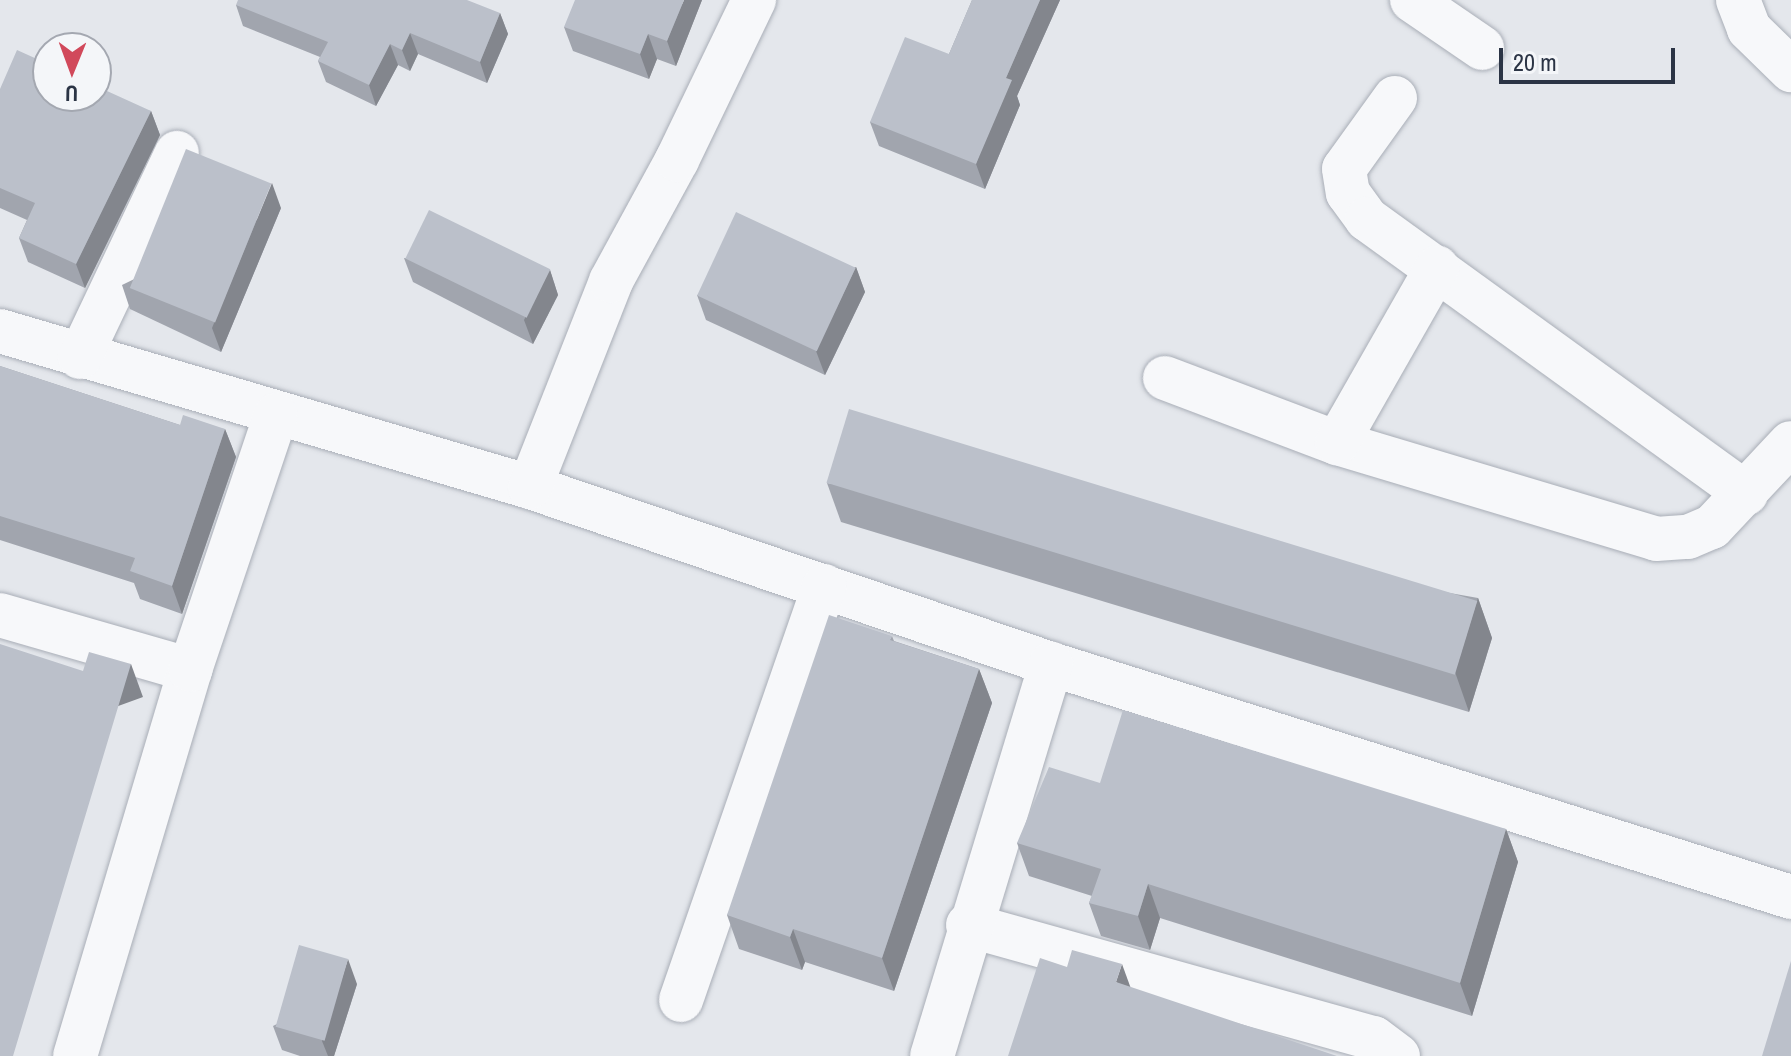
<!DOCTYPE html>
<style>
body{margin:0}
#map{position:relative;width:1791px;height:1056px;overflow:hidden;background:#e4e7ec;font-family:"Archivo Narrow",sans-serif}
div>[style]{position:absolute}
.roads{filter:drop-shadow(0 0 2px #a9aeb7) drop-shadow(0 0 2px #a9aeb7)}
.minor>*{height:44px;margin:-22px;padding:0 22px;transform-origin:22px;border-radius:22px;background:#f7f8fa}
.wall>*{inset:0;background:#a1a5ae}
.shaded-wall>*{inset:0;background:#83868d;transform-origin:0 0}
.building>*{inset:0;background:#bbc0ca;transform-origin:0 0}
span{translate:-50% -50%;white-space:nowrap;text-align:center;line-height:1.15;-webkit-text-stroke:6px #f4f6f9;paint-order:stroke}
.north{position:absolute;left:32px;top:32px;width:80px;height:80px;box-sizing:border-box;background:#f4f6f9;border:2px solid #a4a8b1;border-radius:50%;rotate:181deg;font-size:22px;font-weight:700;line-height:32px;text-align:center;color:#2b3445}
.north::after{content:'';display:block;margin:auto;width:28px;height:36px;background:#d1495b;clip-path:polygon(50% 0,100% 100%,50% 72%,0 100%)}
.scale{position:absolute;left:1499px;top:48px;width:176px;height:36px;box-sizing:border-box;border:4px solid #2b3445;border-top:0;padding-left:10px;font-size:24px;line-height:28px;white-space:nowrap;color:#2b3445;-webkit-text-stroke:6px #f4f6f9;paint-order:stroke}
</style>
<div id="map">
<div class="roads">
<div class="minor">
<i style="left:1412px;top:0;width:85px;rotate:34.4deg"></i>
<i style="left:1738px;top:0;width:31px;rotate:69deg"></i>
<i style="left:1749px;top:29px;width:59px;rotate:44.3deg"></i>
<i style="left:1395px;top:98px;width:87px;rotate:125.7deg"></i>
<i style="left:1344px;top:169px;width:24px;rotate:81deg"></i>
<i style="left:1348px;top:193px;width:32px;rotate:54deg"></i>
<i style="left:1367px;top:219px;width:468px;rotate:35.9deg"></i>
<i style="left:0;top:331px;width:552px;rotate:16.4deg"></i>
<i style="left:530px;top:487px;width:550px;rotate:18.76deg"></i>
<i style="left:1051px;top:664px;width:776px;rotate:17.48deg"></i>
<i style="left:80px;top:357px;width:226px;rotate:-64.6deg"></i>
<i style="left:1165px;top:378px;width:184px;rotate:20.7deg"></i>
<i style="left:1337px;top:443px;width:333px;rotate:16.7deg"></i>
<i style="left:1656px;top:539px;width:32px;rotate:-4deg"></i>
<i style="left:1688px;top:537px;width:26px;rotate:-23deg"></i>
<i style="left:1712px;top:527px;width:115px;rotate:-46.8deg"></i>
<i style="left:1337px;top:443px;width:202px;rotate:-60.3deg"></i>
<i style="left:530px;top:487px;width:221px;rotate:-68.5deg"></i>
<i style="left:611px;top:281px;width:138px;rotate:-61.4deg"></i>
<i style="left:677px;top:160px;width:178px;rotate:-64.3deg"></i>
<i style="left:0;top:615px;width:198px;rotate:16.1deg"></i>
<i style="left:968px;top:925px;width:421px;rotate:15.6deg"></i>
<i style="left:1374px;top:1038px;width:30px;rotate:37deg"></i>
<i style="left:681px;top:1000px;width:438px;rotate:-70.9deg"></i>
<i style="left:75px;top:1056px;width:403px;rotate:-73.4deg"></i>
<i style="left:190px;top:670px;width:269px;rotate:-71.4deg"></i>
<i style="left:932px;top:1056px;width:410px;rotate:-73.1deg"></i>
</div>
</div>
<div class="wall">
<i style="clip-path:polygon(702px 0,676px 66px,657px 59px,649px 79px,573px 51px,564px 27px)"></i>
<i style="clip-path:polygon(972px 0,1060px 0,1017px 96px,1020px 105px,985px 189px,879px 146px,870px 122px,949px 54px)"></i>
<i style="clip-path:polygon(236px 5px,500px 13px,508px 34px,487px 83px,418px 54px,410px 71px,398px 65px,376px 106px,326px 82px,318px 61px,320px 57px,243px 26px)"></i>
<i style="clip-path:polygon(0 89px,151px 111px,160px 135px,85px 288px,28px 262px,19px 238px,27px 220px,0 208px)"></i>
<i style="clip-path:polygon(281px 208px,221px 352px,130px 309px,122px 285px)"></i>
<i style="clip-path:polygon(404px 258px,550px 270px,558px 295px,533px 344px,413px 282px)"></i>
<i style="clip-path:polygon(856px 267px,865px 292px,825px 375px,706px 320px,697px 295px)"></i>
<i style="clip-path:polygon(0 366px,180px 425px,225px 429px,236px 457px,182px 614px,140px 599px,134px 583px,0 540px)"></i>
<i style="clip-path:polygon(827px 483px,1478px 598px,1492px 638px,1469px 712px,841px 522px)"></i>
<i style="clip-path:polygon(892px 636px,894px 641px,979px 669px,992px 703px,894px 991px,805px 962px,802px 970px,739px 949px,727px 915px)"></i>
<i style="clip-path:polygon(1100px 783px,1506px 829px,1518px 862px,1472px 1016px,1160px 918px,1150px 950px,1101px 936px,1089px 903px,1092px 896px,1029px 876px,1017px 843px)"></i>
<i style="clip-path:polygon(357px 984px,334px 1056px,300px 1056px,282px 1050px,273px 1026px)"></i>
</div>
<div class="shaded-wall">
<i style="clip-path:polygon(684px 0,702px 0,676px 66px,667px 41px)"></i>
<i style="clip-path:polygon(1040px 0,1060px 0,1017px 96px,1020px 105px,985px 189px,976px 164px,1006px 78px)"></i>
<i style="clip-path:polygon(500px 13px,508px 34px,487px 83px,480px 62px)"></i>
<i style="clip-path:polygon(410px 33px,418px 54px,410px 71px,402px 50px)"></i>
<i style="clip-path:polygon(648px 34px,657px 59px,649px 79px,640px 54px)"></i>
<i style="clip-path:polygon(390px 44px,398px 65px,376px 106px,369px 85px)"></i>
<i style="clip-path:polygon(151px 111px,160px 135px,85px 288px,76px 264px)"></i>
<i style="clip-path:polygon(272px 183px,281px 208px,221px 352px,212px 328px)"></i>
<i style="clip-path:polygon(856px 267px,865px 292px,825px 375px,816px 351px)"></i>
<i style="clip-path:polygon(550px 270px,558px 295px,533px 344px,524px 320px)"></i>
<i style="clip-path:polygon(225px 429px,236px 457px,182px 614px,172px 586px)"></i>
<i style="clip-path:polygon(1478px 598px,1492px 638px,1469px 712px,1455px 672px)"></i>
<i style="left:131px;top:664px;width:35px;height:409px;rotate:70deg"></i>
<i style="clip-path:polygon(979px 669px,992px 703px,894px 991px,882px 958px)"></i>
<i style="clip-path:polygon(1506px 829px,1518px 862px,1472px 1016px,1460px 983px)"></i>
<i style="clip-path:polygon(1148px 884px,1160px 918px,1150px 950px,1138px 916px)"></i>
<i style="clip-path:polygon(793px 929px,805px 962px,802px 970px,790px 937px)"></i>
<i style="clip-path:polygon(348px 959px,357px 984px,334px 1056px,328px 1056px,322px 1041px)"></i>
<i style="clip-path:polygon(1122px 964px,1134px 997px,1116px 982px)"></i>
</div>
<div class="building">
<i style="clip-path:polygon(238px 0,467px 0,500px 13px,480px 62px,410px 33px,402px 50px,390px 44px,369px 85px,318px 61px,328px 42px,236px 5px)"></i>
<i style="clip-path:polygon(575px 0,684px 0,667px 41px,648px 34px,640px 54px,564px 27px)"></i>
<i style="clip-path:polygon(972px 0,1040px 0,1006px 78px,1012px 80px,976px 164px,870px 122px,905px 37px,949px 54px)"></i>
<i style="clip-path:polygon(17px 50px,48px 64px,48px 96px,96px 96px,96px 86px,151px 111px,76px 264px,19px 238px,35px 203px,0 188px,0 89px)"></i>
<i style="left:186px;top:149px;width:92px;height:150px;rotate:22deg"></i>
<i style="left:429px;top:210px;width:135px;height:54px;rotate:26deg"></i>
<i style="left:736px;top:212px;width:132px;height:92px;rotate:25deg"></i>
<i style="clip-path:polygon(0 366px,180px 425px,183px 415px,225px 429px,172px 586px,130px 571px,135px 558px,0 516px)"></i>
<i style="left:849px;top:409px;width:657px;height:77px;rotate:17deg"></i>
<i style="clip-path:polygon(829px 615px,892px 636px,890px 640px,979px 669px,882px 958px,793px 929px,790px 937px,727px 915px)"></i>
<i style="clip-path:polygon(0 644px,83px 671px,89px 652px,131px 664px,13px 1056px,0 1056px)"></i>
<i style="clip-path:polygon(1123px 710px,1506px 829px,1460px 983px,1148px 884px,1138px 916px,1089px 903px,1101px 869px,1017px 843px,1049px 767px,1100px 783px)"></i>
<i style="left:299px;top:945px;width:51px;height:85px;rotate:16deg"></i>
<i style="clip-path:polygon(1072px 950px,1122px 964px,1116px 982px,1337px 1056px,1008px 1056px,1040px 958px,1067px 967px)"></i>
<i style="clip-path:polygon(1791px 961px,1791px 1056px,1762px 1056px)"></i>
</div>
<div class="north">U</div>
<div class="scale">20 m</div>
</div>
